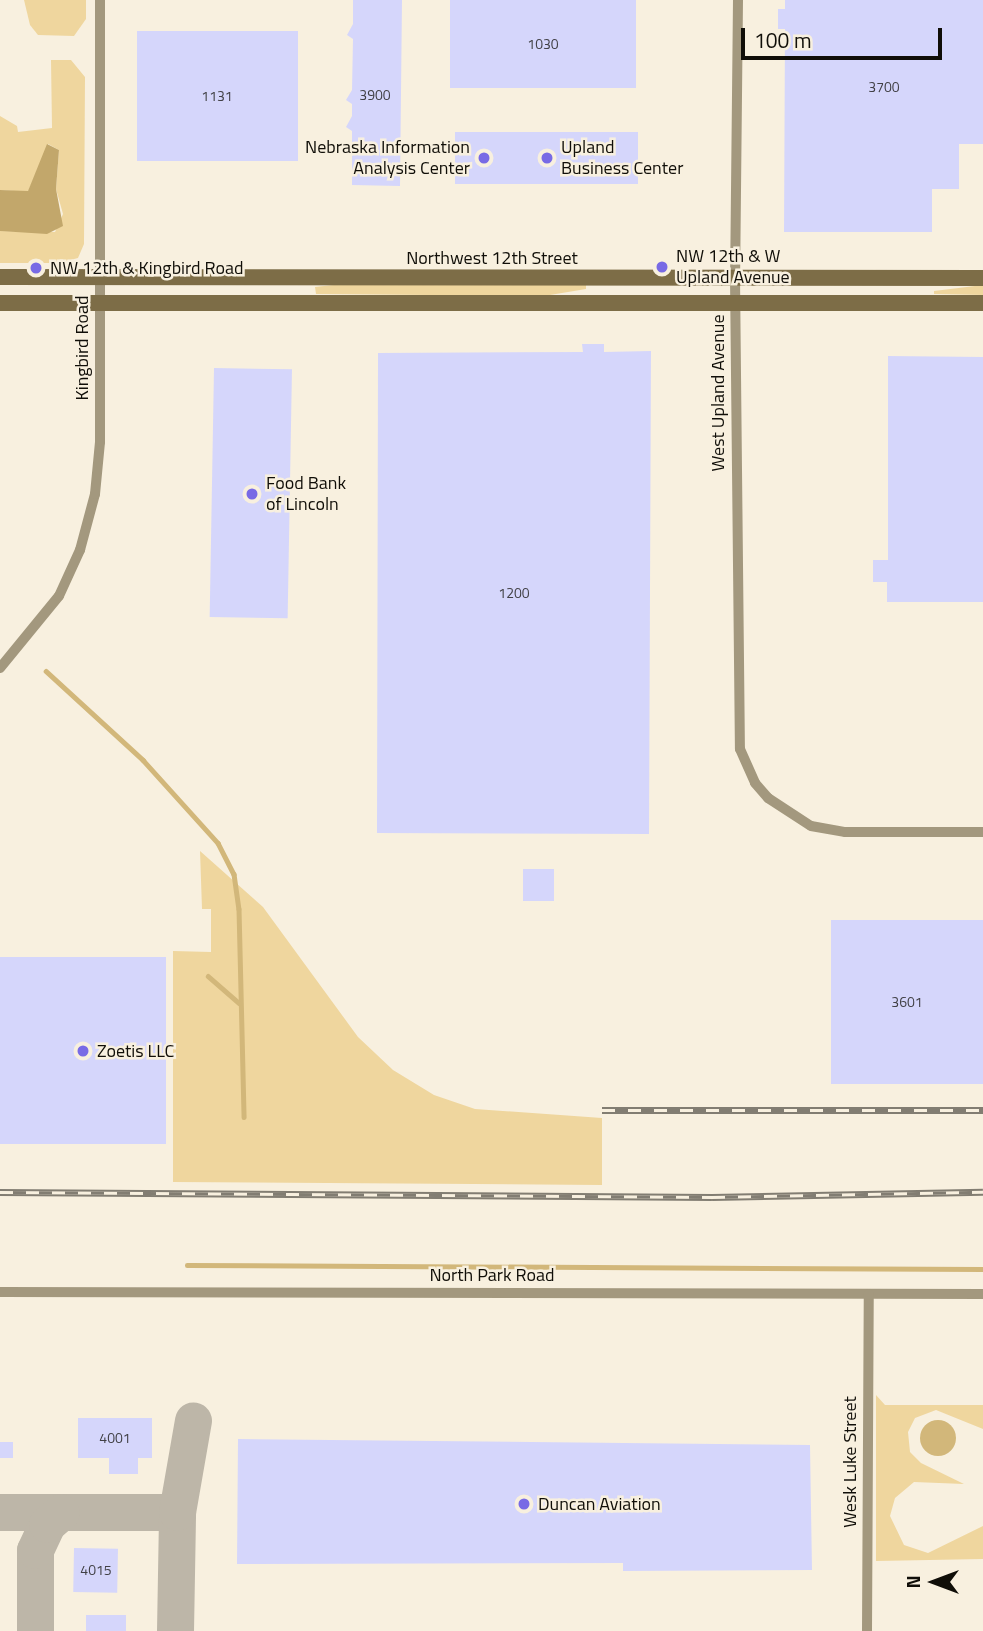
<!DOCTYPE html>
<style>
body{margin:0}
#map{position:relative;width:983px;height:1631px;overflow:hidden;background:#f8f0df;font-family:"Titillium Web",sans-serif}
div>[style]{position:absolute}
.green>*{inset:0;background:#efd69e}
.forest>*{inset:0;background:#c2a76b}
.water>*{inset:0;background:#d2b77a}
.round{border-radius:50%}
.stream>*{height:4.5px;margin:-2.25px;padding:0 2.25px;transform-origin:2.25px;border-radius:2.25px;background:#d2b77a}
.taxiway>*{height:37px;margin:-18.5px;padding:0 18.5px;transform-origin:18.5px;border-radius:18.5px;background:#bdb6a8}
.building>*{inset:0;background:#d5d6fb;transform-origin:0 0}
.minor>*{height:10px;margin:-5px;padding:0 5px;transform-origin:5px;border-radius:5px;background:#a3987e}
.secondary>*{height:16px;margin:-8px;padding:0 8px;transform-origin:8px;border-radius:8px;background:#7d6d47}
.rail>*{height:7px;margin-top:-3.5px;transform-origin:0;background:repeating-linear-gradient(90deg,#f8f0df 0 13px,#827d72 0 26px);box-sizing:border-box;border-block:2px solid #827d72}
.dots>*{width:19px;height:19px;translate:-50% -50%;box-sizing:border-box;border:4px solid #f8f0df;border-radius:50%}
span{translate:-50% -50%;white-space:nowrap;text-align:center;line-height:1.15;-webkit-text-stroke:5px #f8f0df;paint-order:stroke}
.number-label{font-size:14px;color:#414045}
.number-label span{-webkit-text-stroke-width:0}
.poi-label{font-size:18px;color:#100e08}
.right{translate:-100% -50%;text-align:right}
.left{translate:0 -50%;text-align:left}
.street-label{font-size:18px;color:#100e08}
.north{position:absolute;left:899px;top:1547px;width:70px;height:70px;-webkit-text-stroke:5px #f8f0df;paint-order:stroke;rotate:270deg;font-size:19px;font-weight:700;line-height:28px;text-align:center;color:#100e08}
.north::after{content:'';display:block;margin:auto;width:24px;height:32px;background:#100e08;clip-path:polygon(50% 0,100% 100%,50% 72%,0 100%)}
.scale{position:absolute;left:741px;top:28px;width:201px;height:32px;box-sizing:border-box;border:4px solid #100e08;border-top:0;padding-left:9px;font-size:21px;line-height:24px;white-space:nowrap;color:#100e08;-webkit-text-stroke:5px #f8f0df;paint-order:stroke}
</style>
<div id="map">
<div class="green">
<i style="clip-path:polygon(24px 0,86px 0,86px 19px,74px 36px,38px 35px,30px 25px)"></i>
<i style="clip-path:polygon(51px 60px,71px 60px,85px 77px,84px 244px,78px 258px,59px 263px,0 263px,0 231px,55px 232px,63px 214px,56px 189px,59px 150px,48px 144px,28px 192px,0 190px,0 116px,17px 126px,18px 132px,52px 128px)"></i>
<i style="clip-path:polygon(333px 285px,586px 285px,586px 289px,544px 296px,316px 294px,315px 287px)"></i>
<i style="clip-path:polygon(983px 285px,983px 295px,934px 294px,934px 291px)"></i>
<i style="clip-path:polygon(200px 851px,263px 907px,358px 1037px,393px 1070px,434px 1095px,475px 1109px,602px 1118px,602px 1185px,173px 1182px,173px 951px,211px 952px,211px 909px,202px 909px)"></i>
<i style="clip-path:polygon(876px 1395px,885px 1405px,983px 1405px,983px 1429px,936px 1410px,915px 1418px,908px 1432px,910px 1452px,921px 1463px,964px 1484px,914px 1482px,895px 1498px,890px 1516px,904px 1545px,928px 1553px,983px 1526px,983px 1559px,876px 1561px)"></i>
</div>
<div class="forest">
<i style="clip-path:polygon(47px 144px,59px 150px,56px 189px,63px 226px,47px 234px,0 231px,0 190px,28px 191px)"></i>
</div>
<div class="water">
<i class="round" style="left:920px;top:1420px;width:36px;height:36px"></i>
</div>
<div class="stream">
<i style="left:46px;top:671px;width:132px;rotate:42.5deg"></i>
<i style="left:143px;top:760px;width:112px;rotate:47.9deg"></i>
<i style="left:218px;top:843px;width:35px;rotate:63deg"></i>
<i style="left:234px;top:874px;width:35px;rotate:82deg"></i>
<i style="left:239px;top:909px;width:208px;rotate:88.6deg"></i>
<i style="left:208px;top:976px;width:41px;rotate:41.1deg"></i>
<i style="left:187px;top:1265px;width:796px;rotate:0.29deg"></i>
</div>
<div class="taxiway">
<i style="left:0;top:1512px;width:177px"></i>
<i style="left:35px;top:1631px;width:81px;rotate:-90deg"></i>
<i style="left:35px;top:1550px;width:29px;rotate:-65deg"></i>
<i style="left:47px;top:1524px;width:18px;rotate:-41deg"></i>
<i style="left:175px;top:1631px;width:119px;rotate:-89deg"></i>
<i style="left:177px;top:1512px;width:93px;rotate:-80.1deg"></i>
</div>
<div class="building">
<i style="clip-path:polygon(353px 0,402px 0,400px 186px,352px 185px,352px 131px,346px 127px,352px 116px,352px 104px,346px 100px,352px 90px,353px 39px,347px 35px,353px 24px)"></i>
<i style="left:450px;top:0;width:186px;height:88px"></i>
<i style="clip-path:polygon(785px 0,983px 0,983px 144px,959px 144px,959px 189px,932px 189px,932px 232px,784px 232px,785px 29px,778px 29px,778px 9px,785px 9px)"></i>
<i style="left:137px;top:31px;width:161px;height:130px"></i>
<i style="left:455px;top:132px;width:183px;height:52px"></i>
<i style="clip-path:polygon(582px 344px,604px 344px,604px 352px,651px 351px,649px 834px,377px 833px,378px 353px,583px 352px)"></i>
<i style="clip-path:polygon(888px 356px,983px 357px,983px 602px,887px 602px,887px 582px,873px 582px,873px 560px,888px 560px)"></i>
<i style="left:214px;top:368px;width:78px;height:249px;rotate:1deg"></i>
<i style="left:523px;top:869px;width:31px;height:32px"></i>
<i style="left:831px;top:920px;width:152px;height:164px"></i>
<i style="left:0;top:957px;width:166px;height:187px"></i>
<i style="clip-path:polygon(78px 1418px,152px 1418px,152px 1458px,138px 1458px,138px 1474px,109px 1474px,109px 1458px,78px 1458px)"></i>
<i style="clip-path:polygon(238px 1439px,810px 1445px,812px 1570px,623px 1571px,623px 1563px,237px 1564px)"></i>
<i style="left:0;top:1442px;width:13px;height:16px"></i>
<i style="left:74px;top:1548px;width:44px;height:44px;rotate:1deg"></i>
<i style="left:86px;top:1615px;width:40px;height:16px"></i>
</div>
<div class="minor">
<i style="left:738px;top:0;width:278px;rotate:90.6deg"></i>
<i style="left:735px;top:278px;width:471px;rotate:89.4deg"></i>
<i style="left:740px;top:749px;width:37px;rotate:66deg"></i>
<i style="left:755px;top:783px;width:20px;rotate:49deg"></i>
<i style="left:768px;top:798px;width:51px;rotate:33.1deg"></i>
<i style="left:811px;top:826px;width:35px;rotate:10deg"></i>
<i style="left:845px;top:832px;width:138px"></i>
<i style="left:0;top:668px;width:93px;rotate:-50.7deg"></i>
<i style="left:59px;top:596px;width:51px;rotate:-65.5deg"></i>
<i style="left:80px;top:550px;width:58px;rotate:-75deg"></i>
<i style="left:95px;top:494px;width:52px;rotate:-84.5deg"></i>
<i style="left:100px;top:442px;width:442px;rotate:-90deg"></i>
<i style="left:0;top:1292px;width:983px;rotate:0.12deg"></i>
<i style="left:867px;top:1631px;width:337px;rotate:-89.7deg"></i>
</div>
<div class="secondary">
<i style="left:0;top:277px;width:983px;rotate:0.06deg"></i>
<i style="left:0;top:303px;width:983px"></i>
</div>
<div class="rail">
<i style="left:602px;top:1110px;width:381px"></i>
<i style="left:0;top:1192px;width:712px;rotate:0.4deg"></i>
<i style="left:712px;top:1197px;width:271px;rotate:-1.1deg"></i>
</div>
<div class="dots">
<i style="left:484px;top:158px;background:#786ae5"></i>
<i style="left:547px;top:158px;background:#786ae5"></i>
<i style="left:662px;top:267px;background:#786ae5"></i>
<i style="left:36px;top:268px;background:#786ae5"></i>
<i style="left:252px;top:494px;background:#786ae5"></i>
<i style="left:83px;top:1051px;background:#786ae5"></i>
<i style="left:524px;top:1504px;background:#786ae5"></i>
</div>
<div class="number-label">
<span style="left:543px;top:44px">1030</span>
<span style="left:884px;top:87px">3700</span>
<span style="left:375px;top:95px">3900</span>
<span style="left:217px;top:96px">1131</span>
<span style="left:514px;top:593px">1200</span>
<span style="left:907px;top:1002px">3601</span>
<span style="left:115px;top:1438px">4001</span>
<span style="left:96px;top:1570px">4015</span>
</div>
<div class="poi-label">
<span class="right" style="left:470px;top:158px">Nebraska Information<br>Analysis Center</span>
<span class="left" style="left:561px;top:158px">Upland<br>Business Center</span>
<span class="left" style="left:676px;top:267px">NW 12th &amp; W<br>Upland Avenue</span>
<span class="left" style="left:50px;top:268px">NW 12th &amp; Kingbird Road</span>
<span class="left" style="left:266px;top:494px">Food Bank<br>of Lincoln</span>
<span class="left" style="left:97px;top:1051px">Zoetis LLC</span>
<span class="left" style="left:538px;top:1504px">Duncan Aviation</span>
</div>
<div class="street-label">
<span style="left:492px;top:258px">Northwest 12th Street</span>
<span style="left:82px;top:348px;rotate:-90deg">Kingbird Road</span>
<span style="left:718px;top:393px;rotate:-90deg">West Upland Avenue</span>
<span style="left:492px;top:1275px">North Park Road</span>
<span style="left:850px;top:1462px;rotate:-90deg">Wesk Luke Street</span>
</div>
<div class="north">N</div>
<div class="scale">100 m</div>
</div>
